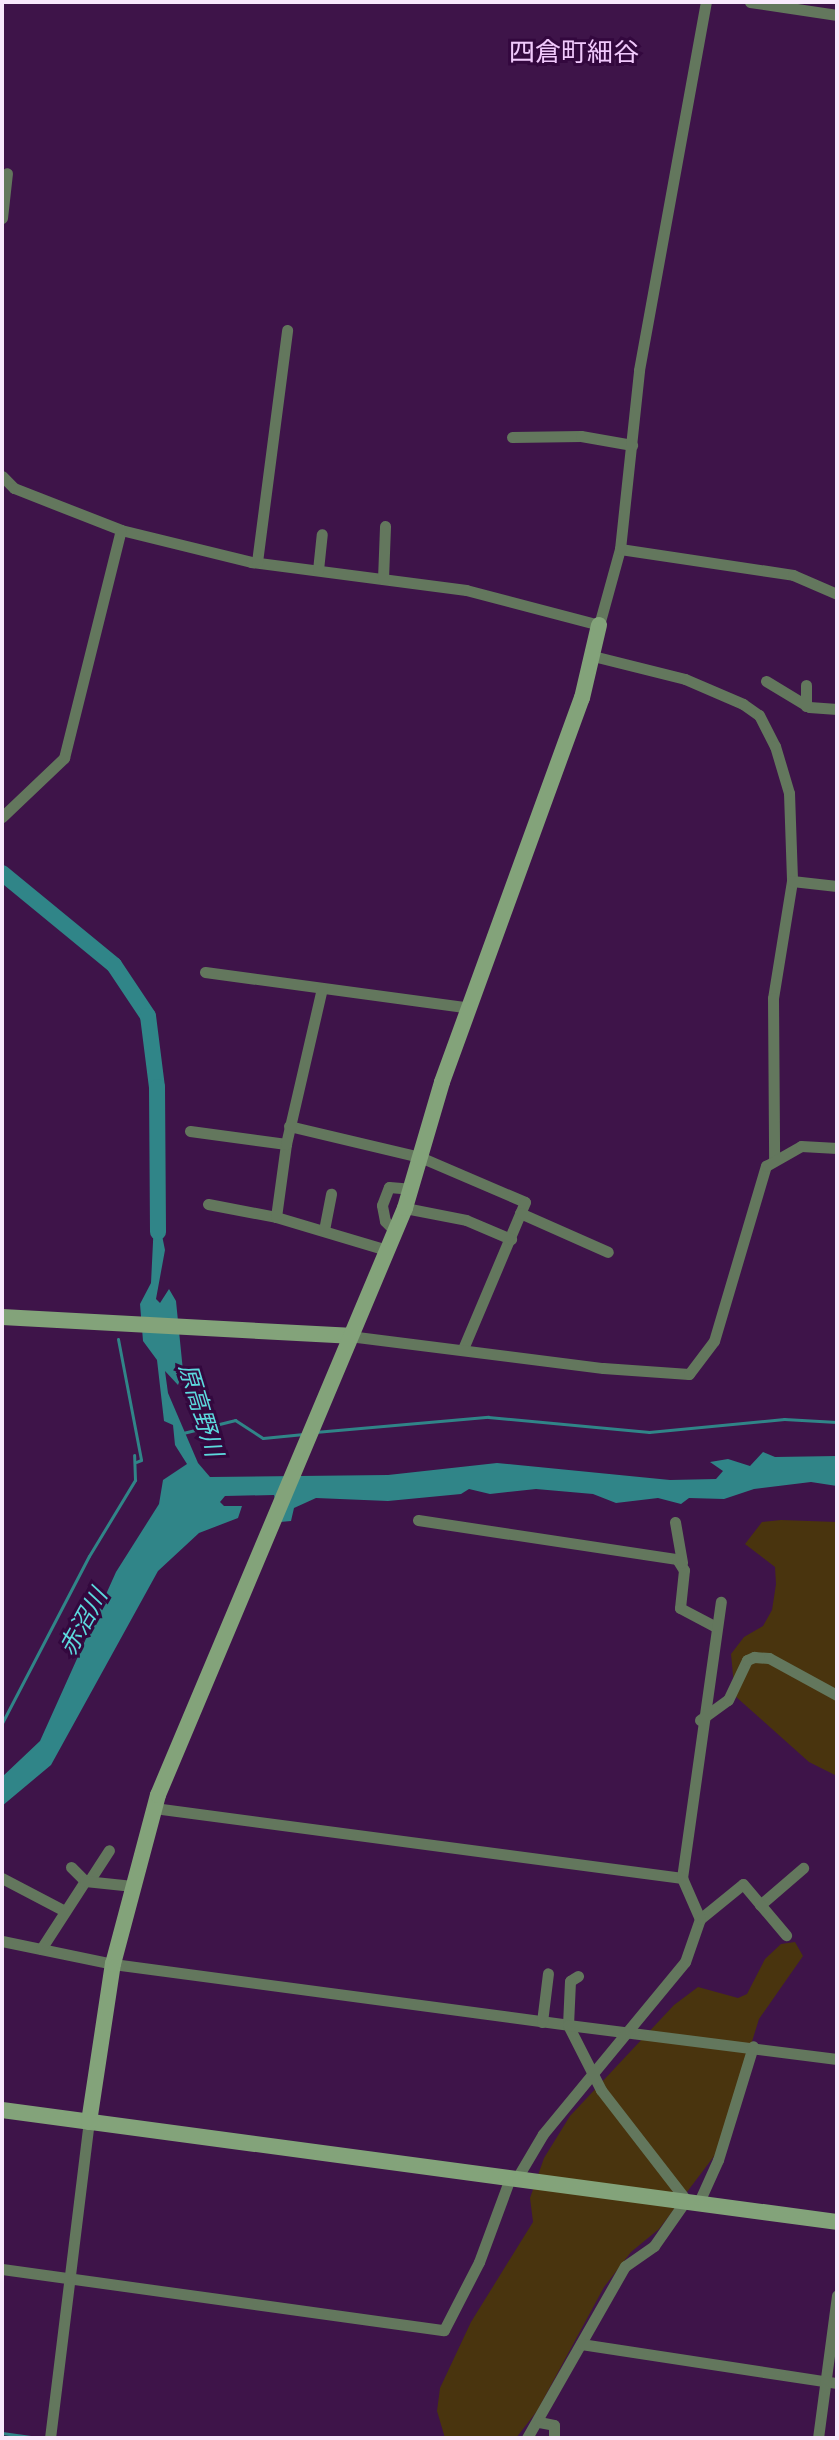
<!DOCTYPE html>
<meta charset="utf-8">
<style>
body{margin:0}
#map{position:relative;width:839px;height:2440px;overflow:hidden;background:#3e1449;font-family:Figtree,"Noto Sans JP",sans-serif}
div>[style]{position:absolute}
.green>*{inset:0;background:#49340e}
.water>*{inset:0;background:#308588}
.stream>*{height:3px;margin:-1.5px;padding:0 1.5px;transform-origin:1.5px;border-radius:1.5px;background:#308588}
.river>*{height:16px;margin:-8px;padding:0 8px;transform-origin:8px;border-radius:8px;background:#308588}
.street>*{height:11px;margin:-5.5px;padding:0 5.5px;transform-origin:5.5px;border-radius:5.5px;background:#63775d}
.secondary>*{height:16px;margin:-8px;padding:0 8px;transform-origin:8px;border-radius:8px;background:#83a37a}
span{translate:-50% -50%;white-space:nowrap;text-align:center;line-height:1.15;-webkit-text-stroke:6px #33083e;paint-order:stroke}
.water-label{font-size:24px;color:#5cd9dd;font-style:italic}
.quarter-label{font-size:26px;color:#f1c9fc}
.frame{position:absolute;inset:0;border:4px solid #f8e9fc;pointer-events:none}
</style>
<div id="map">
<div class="green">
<i style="clip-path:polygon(781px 1520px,837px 1522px,837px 1776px,809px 1762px,735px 1696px,731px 1654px,744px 1637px,763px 1626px,772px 1610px,776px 1584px,775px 1567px,745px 1544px,762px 1522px)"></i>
<i style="clip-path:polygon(795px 1942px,803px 1956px,759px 2019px,718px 2151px,659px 2229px,631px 2252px,604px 2287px,537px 2411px,516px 2438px,445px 2438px,437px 2411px,440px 2388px,471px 2322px,533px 2222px,530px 2198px,544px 2158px,570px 2116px,674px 2005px,698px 1987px,738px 1998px,747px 1994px,765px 1959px,781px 1944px)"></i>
</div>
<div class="water">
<i style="clip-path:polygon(155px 1201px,165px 1250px,156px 1299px,160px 1303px,169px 1289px,176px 1301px,183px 1371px,178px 1385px,165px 1371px,168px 1393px,198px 1463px,210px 1477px,388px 1475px,497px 1463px,670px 1480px,716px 1479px,723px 1471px,710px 1462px,728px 1459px,750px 1466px,763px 1452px,775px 1457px,837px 1456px,837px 1486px,811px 1482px,754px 1489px,724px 1499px,689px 1498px,681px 1504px,658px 1498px,616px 1503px,593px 1494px,536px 1489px,490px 1494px,469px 1489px,461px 1494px,388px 1501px,316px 1498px,294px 1508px,291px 1521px,280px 1522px,274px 1495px,225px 1496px,220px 1502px,224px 1506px,242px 1506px,238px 1518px,199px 1533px,158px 1571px,51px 1765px,2px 1806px,2px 1777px,40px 1741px,116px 1572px,159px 1504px,163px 1480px,187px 1464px,175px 1445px,173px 1425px,164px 1421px,157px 1360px,143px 1341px,140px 1304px,151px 1283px)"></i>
</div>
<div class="stream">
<i style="left:118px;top:1339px;width:123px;rotate:79.2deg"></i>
<i style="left:141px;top:1460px;width:5px;rotate:158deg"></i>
<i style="left:315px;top:1432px;width:174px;rotate:-5deg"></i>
<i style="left:488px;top:1417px;width:162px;rotate:5.3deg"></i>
<i style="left:649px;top:1432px;width:136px;rotate:-5.5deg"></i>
<i style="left:784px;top:1419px;width:53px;rotate:3.2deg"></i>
<i style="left:183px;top:1433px;width:54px;rotate:-14deg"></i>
<i style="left:235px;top:1420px;width:33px;rotate:33deg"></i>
<i style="left:263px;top:1438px;width:41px;rotate:-5.6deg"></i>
<i style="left:2px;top:1723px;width:188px;rotate:-62.5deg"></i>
<i style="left:89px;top:1556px;width:89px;rotate:-58.8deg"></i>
<i style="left:135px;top:1480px;width:25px;rotate:-92deg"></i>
<i style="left:2px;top:2433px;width:36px;rotate:8deg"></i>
</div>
<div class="river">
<i style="left:2px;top:873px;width:145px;rotate:39.4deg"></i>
<i style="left:114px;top:965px;width:61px;rotate:56.3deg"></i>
<i style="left:148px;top:1016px;width:72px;rotate:82.8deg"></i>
<i style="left:157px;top:1087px;width:145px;rotate:89.6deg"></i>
</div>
<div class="street">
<i style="left:750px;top:2px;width:88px;rotate:8.5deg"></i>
<i style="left:2px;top:218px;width:45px;rotate:-83.7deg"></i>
<i style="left:512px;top:437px;width:69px;rotate:-0.8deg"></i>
<i style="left:581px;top:436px;width:52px;rotate:10deg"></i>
<i style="left:2px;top:476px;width:17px;rotate:45deg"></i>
<i style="left:14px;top:488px;width:115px;rotate:21.4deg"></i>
<i style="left:121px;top:530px;width:134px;rotate:13.8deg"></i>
<i style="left:251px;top:562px;width:217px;rotate:7.4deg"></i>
<i style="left:466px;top:590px;width:138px;rotate:14.7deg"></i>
<i style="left:599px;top:625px;width:79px;rotate:-74.6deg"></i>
<i style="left:620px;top:549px;width:175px;rotate:8.5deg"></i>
<i style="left:793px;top:575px;width:48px;rotate:23.4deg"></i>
<i style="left:620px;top:549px;width:180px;rotate:-83.9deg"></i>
<i style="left:639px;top:370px;width:374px;rotate:-79.7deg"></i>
<i style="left:257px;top:562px;width:234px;rotate:-82.6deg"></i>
<i style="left:318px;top:570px;width:36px;rotate:-84deg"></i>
<i style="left:383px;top:579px;width:53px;rotate:-87.8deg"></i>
<i style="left:593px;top:656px;width:95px;rotate:14deg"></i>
<i style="left:685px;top:679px;width:63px;rotate:23.3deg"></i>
<i style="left:743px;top:704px;width:19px;rotate:35deg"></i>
<i style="left:759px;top:715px;width:35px;rotate:63deg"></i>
<i style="left:775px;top:746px;width:49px;rotate:73.4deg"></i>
<i style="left:789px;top:793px;width:88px;rotate:88deg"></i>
<i style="left:792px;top:881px;width:119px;rotate:99.2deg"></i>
<i style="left:773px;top:998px;width:161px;rotate:89.6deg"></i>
<i style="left:766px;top:681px;width:50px;rotate:31.2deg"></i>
<i style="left:809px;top:707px;width:28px;rotate:4deg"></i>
<i style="left:806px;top:685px;width:21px;rotate:90deg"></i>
<i style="left:2px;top:817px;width:86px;rotate:-43.6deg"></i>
<i style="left:64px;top:758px;width:235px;rotate:-76deg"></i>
<i style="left:792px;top:881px;width:45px;rotate:6.3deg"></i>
<i style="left:205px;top:972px;width:267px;rotate:7.7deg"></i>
<i style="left:289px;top:1126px;width:135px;rotate:13.3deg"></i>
<i style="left:420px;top:1157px;width:114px;rotate:23.2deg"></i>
<i style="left:525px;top:1202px;width:160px;rotate:112.9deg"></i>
<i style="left:190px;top:1131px;width:97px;rotate:7.7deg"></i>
<i style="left:208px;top:1204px;width:69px;rotate:10.8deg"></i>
<i style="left:276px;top:1217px;width:116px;rotate:16.6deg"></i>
<i style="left:405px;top:1208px;width:62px;rotate:11.1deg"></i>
<i style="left:466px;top:1220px;width:49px;rotate:22.9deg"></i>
<i style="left:520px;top:1213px;width:96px;rotate:23.9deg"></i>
<i style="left:276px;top:1217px;width:74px;rotate:-82.2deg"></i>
<i style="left:286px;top:1144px;width:160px;rotate:-77deg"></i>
<i style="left:324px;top:1230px;width:37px;rotate:-79deg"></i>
<i style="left:395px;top:1231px;width:14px;rotate:-135deg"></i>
<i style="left:385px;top:1221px;width:16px;rotate:-101deg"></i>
<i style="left:382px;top:1205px;width:19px;rotate:-69deg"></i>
<i style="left:389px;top:1187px;width:21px;rotate:5deg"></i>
<i style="left:349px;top:1336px;width:256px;rotate:7.2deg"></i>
<i style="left:603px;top:1368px;width:86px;rotate:4deg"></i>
<i style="left:689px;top:1374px;width:41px;rotate:-52.9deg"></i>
<i style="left:714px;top:1341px;width:183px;rotate:-73.5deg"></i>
<i style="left:766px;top:1166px;width:40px;rotate:-29.7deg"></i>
<i style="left:801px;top:1146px;width:36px;rotate:3deg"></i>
<i style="left:418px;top:1520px;width:262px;rotate:8.6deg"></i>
<i style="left:677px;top:1559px;width:13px;rotate:58deg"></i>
<i style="left:684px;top:1570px;width:38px;rotate:96deg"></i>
<i style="left:680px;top:1608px;width:41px;rotate:27.8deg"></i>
<i style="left:675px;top:1522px;width:41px;rotate:80.1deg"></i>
<i style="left:700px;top:1720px;width:34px;rotate:-36deg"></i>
<i style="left:728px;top:1700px;width:44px;rotate:-64.6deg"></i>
<i style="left:747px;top:1660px;width:8px;rotate:-23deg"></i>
<i style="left:754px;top:1657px;width:15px;rotate:4deg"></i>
<i style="left:769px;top:1658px;width:77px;rotate:28.6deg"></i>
<i style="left:154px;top:1808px;width:533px;rotate:7.55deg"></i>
<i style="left:682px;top:1878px;width:279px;rotate:-82deg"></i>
<i style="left:71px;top:1867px;width:20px;rotate:45deg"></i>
<i style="left:2px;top:1878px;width:69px;rotate:27.7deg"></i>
<i style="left:91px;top:1878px;width:33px;rotate:-57deg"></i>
<i style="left:760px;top:1905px;width:57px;rotate:-40.7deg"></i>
<i style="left:700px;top:1919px;width:55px;rotate:-39.1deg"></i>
<i style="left:743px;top:1884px;width:67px;rotate:49.9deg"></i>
<i style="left:2px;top:1941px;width:113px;rotate:11.7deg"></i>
<i style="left:113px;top:1964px;width:459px;rotate:7.6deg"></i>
<i style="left:568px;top:2025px;width:73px;rotate:63.1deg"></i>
<i style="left:601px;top:2090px;width:139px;rotate:52.3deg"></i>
<i style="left:686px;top:2200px;width:56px;rotate:124.8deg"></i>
<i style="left:654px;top:2246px;width:35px;rotate:145deg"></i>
<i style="left:625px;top:2266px;width:198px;rotate:119.7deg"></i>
<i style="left:41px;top:1949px;width:81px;rotate:-57.1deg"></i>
<i style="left:85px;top:1881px;width:48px;rotate:5.9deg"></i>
<i style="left:578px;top:1976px;width:9px;rotate:148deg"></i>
<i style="left:570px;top:1981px;width:44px;rotate:92.6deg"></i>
<i style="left:568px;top:2025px;width:271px;rotate:7.2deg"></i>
<i style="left:542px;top:2022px;width:49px;rotate:-83deg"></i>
<i style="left:517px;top:2178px;width:51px;rotate:-59.4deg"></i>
<i style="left:543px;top:2134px;width:223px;rotate:-50.5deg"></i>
<i style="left:685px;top:1962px;width:46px;rotate:-70.8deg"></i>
<i style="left:700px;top:1919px;width:45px;rotate:-113.7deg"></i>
<i style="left:699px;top:2202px;width:46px;rotate:-65.7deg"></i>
<i style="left:718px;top:2160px;width:119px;rotate:-72.9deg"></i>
<i style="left:2px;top:2269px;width:446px;rotate:7.9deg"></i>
<i style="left:444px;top:2330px;width:76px;rotate:-62.8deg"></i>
<i style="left:479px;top:2262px;width:90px;rotate:-69.7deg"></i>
<i style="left:581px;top:2344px;width:259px;rotate:8.7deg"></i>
<i style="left:539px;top:2422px;width:15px;rotate:11deg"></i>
<i style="left:554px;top:2425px;width:13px;rotate:90deg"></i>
<i style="left:50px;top:2438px;width:318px;rotate:-83deg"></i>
<i style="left:818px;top:2438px;width:144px;rotate:-82.4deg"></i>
</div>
<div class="secondary">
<i style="left:2px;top:1317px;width:348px;rotate:3.1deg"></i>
<i style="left:2px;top:2110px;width:842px;rotate:7.64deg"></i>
<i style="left:89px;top:2122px;width:160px;rotate:-81.4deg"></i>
<i style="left:113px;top:1964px;width:175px;rotate:-75.1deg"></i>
<i style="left:158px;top:1795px;width:637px;rotate:-67.18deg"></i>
<i style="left:405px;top:1208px;width:131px;rotate:-73.6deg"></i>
<i style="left:442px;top:1082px;width:409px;rotate:-70deg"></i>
<i style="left:582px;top:698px;width:75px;rotate:-76.9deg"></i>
</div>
<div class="water-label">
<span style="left:201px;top:1410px;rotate:73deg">原高野川</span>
<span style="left:83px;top:1622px;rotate:-61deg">赤沼川</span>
</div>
<div class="quarter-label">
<span style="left:574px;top:53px">四倉町細谷</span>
</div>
<div class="frame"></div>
</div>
